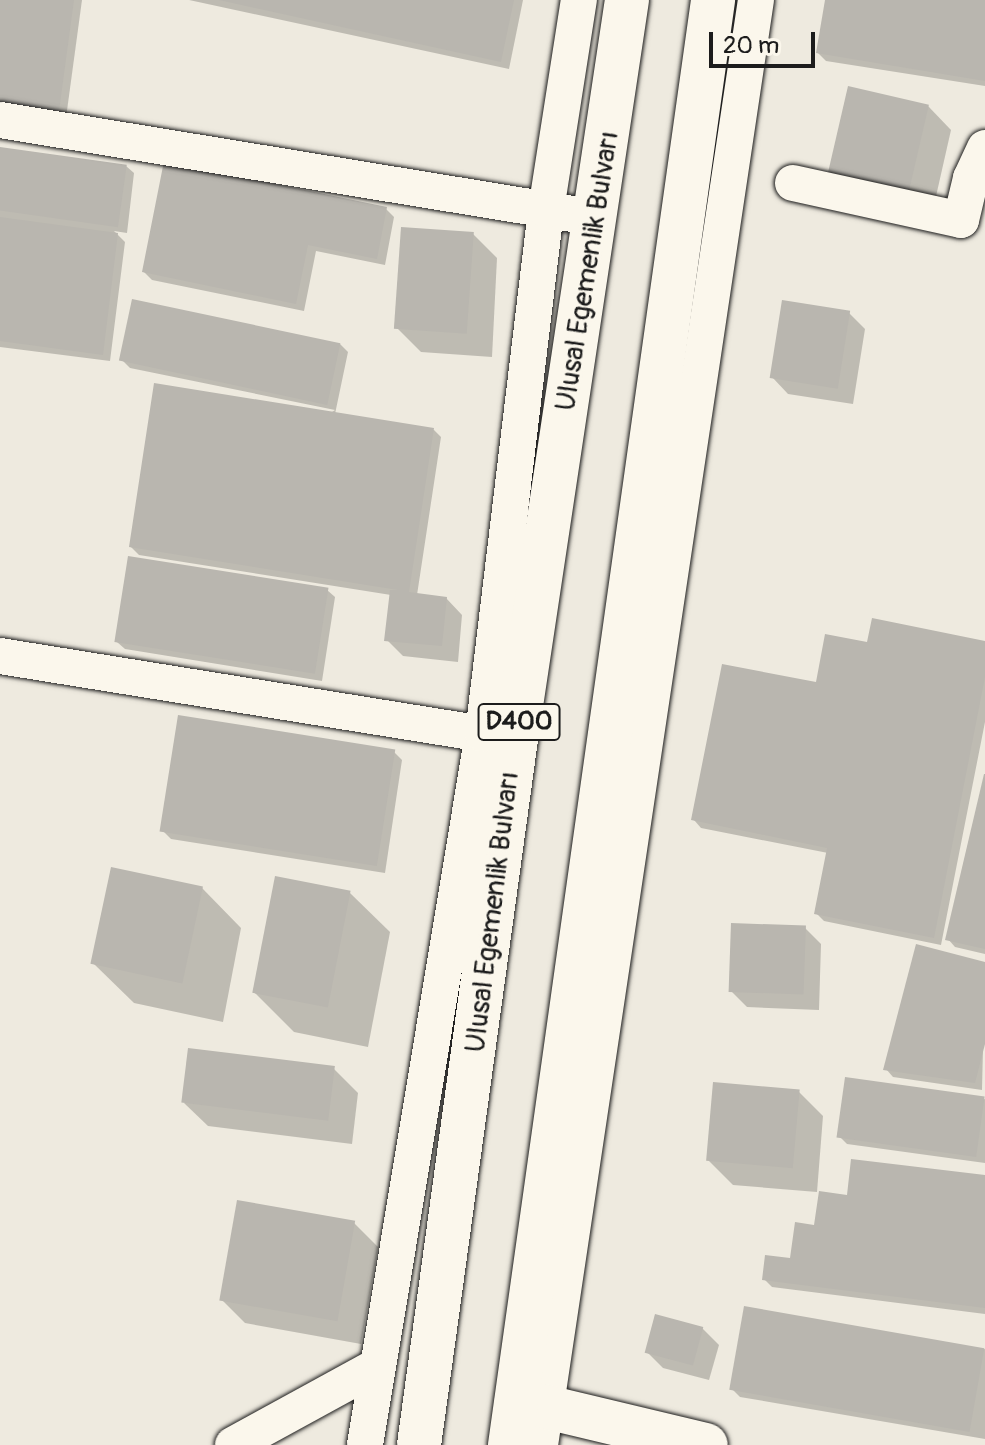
<!DOCTYPE html>
<html>
<head>
<meta charset="utf-8">
<style>
  body { margin:0 }
  #map { position:relative; width:985px; height:1445px; overflow:hidden; background:#eeeadf; font-family:Pangolin,sans-serif }
  div>[style] { position:absolute }
  [style*='--x'] { left:calc(var(--x)*1px); top:calc(var(--y)*1px); width:calc(var(--w)*1px); rotate:calc(var(--a)*1deg) }
  .shadow>* { inset:0; background:#0003 }
  .building>* { inset:0; background:#b9b6af; transform-origin:0 0 }
  .roads { filter:drop-shadow(0 0 2px #1c1c1c) drop-shadow(0 0 2px #1c1c1c) }
  .street>* { height:36px; margin:-18px; padding:0 18px; transform-origin:18px; border-radius:18px; background:#fbf7ec }
  .secondary>* { height:44px; margin:-22px; padding:0 22px; transform-origin:22px; border-radius:22px; background:#fbf7ec }
  .highway>* { height:44px; margin:-22px; padding:0 22px; transform-origin:22px; border-radius:22px; background:#fbf7ec }
  span { translate:-50% -50%; white-space:nowrap; text-align:center; line-height:1.15; -webkit-text-stroke:6px #fbf7ec; paint-order:stroke }
  .shield-label span { padding:2px 6px; background:#fbf7ec; border:2px solid; border-radius:6px; -webkit-text-stroke-width:0 }
  .shield-label { font-size:26px; color:#1c1c1c; font-weight:700 }
  .street-label { font-size:28px; color:#1c1c1c }
  .scale { position:absolute; left:709px; top:32px; width:106px; height:36px; box-sizing:border-box; border:4px solid #1c1c1c; border-top:0; padding-left:10px; font-size:24px; line-height:28px; white-space:nowrap; color:#1c1c1c; -webkit-text-stroke:6px #fbf7ec; paint-order:stroke }
</style>
</head>
<body>
<div id="map">
  <div class="shadow">
    <div style="clip-path:polygon(0 0,82px 0,66px 118px,0 109px)"></div>
    <div style="clip-path:polygon(189px 0,523px 0,509px 69px)"></div>
    <div style="clip-path:polygon(827px 0,985px 0,985px 86px,826px 61px,818px 53px)"></div>
    <div style="clip-path:polygon(928px 106px,951px 130px,932px 214px,855px 196px)"></div>
    <div style="clip-path:polygon(0 149px,126px 166px,134px 173px,127px 233px,114px 231px,125px 242px,110px 361px,0 347px)"></div>
    <div style="clip-path:polygon(386px 209px,394px 217px,385px 265px,316px 251px,304px 311px,152px 280px,144px 272px)"></div>
    <div style="clip-path:polygon(473px 234px,497px 258px,492px 357px,421px 352px,397px 328px)"></div>
    <div style="clip-path:polygon(849px 313px,865px 329px,853px 404px,788px 394px,772px 377px)"></div>
    <div style="clip-path:polygon(340px 344px,348px 352px,335px 414px,434px 430px,441px 437px,417px 595px,446px 598px,462px 615px,458px 662px,403px 656px,387px 640px,391px 595px,139px 555px,131px 547px,335px 410px,130px 368px,122px 360px)"></div>
    <div style="clip-path:polygon(327px 590px,335px 597px,322px 681px,125px 649px,117px 642px)"></div>
    <div style="clip-path:polygon(985px 643px,985px 722px,941px 945px,824px 921px,816px 913px,828px 853px,701px 828px,694px 820px,818px 685px)"></div>
    <div style="clip-path:polygon(394px 752px,402px 760px,385px 873px,171px 839px,163px 831px)"></div>
    <div style="clip-path:polygon(985px 777px,985px 954px,955px 947px,948px 939px)"></div>
    <div style="clip-path:polygon(202px 888px,241px 928px,223px 1022px,134px 1003px,94px 964px)"></div>
    <div style="clip-path:polygon(350px 893px,390px 932px,368px 1047px,294px 1032px,254px 992px)"></div>
    <div style="clip-path:polygon(805px 928px,821px 944px,819px 1010px,747px 1007px,731px 991px)"></div>
    <div style="clip-path:polygon(985px 964px,982px 1090px,893px 1077px,886px 1069px)"></div>
    <div style="clip-path:polygon(334px 1069px,358px 1093px,352px 1144px,208px 1126px,184px 1103px)"></div>
    <div style="clip-path:polygon(799px 1092px,823px 1116px,817px 1192px,733px 1185px,709px 1161px)"></div>
    <div style="clip-path:polygon(985px 1099px,985px 1163px,847px 1144px,839px 1136px)"></div>
    <div style="clip-path:polygon(985px 1177px,985px 1314px,772px 1287px,764px 1279px,792px 1260px,816px 1227px,849px 1197px)"></div>
    <div style="clip-path:polygon(354px 1223px,378px 1247px,361px 1344px,245px 1323px,221px 1299px)"></div>
    <div style="clip-path:polygon(702px 1328px,719px 1345px,709px 1380px,663px 1368px,646px 1351px)"></div>
    <div style="clip-path:polygon(985px 1349px,985px 1439px,740px 1397px,732px 1389px)"></div>
  </div>
  <div class="building">
    <div style="clip-path:polygon(0 0,74px 0,59px 111px,0 103px)"></div>
    <div style="clip-path:polygon(219px 0,514px 0,501px 62px)"></div>
    <div style="clip-path:polygon(825px 0,985px 0,985px 81px,816px 53px)"></div>
    <div style="left:848px;top:86px;width:83px;height:89px;rotate:13deg"></div>
    <div style="left:0;top:147px;width:128px;height:63px;rotate:8deg"></div>
    <div style="clip-path:polygon(164px 161px,387px 207px,377px 259px,308px 245px,296px 304px,142px 272px)"></div>
    <div style="clip-path:polygon(0 217px,118px 233px,103px 355px,0 341px)"></div>
    <div style="left:401px;top:227px;width:73px;height:102px;rotate:4deg"></div>
    <div style="left:132px;top:299px;width:213px;height:63px;rotate:12deg"></div>
    <div style="left:782px;top:300px;width:69px;height:79px;rotate:9deg"></div>
    <div style="clip-path:polygon(154px 383px,434px 428px,409px 592px,447px 597px,442px 646px,384px 641px,390px 590px,398px 590px,129px 547px)"></div>
    <div style="left:128px;top:556px;width:203px;height:87px;rotate:9deg"></div>
    <div style="clip-path:polygon(872px 618px,985px 641px,985px 677px,934px 938px,814px 914px,827px 848px,691px 820px,722px 664px,816px 682px,825px 634px,867px 642px)"></div>
    <div style="left:178px;top:715px;width:220px;height:118px;rotate:9deg"></div>
    <div style="clip-path:polygon(984px 774px,985px 774px,985px 949px,945px 940px)"></div>
    <div style="left:111px;top:867px;width:94px;height:99px;rotate:12deg"></div>
    <div style="left:275px;top:876px;width:77px;height:119px;rotate:11deg"></div>
    <div style="left:731px;top:923px;width:75px;height:69px;rotate:2deg"></div>
    <div style="clip-path:polygon(916px 944px,985px 962px,985px 1044px,975px 1083px,883px 1070px)"></div>
    <div style="left:188px;top:1048px;width:148px;height:55px;rotate:7deg"></div>
    <div style="left:845px;top:1077px;width:141px;height:61px;rotate:8deg"></div>
    <div style="left:713px;top:1082px;width:87px;height:79px;rotate:5deg"></div>
    <div style="clip-path:polygon(851px 1159px,985px 1175px,985px 1308px,762px 1280px,765px 1255px,790px 1258px,795px 1222px,814px 1225px,819px 1191px,847px 1195px)"></div>
    <div style="left:237px;top:1200px;width:120px;height:102px;rotate:10deg"></div>
    <div style="left:744px;top:1306px;width:244px;height:85px;rotate:10deg"></div>
    <div style="left:655px;top:1314px;width:50px;height:40px;rotate:15deg"></div>
  </div>
  <div class="roads">
    <div class="street">
      <div style="--x:0;--y:120;--w:605;--a:9.32"></div>
      <div style="--x:793;--y:183;--w:172;--a:12.4"></div>
      <div style="--x:961;--y:220;--w:43;--a:-76.6"></div>
      <div style="--x:971;--y:178;--w:33;--a:-65"></div>
      <div style="--x:0;--y:656;--w:515;--a:9.17"></div>
      <div style="--x:233;--y:1445;--w:164;--a:-28.7"></div>
      <div style="--x:365;--y:1445;--w:721;--a:-80.58"></div>
      <div style="--x:483;--y:734;--w:528;--a:-83.14"></div>
      <div style="--x:546;--y:210;--w:213;--a:-81.1"></div>
      <div style="--x:540;--y:1445;--w:1461;--a:-81.5"></div>
    </div>
    <div class="secondary">
      <div style="--x:517;--y:1400;--w:194;--a:13.4"></div>
    </div>
    <div class="highway">
      <div style="--x:419;--y:1445;--w:713;--a:-82.18"></div>
      <div style="--x:516;--y:739;--w:747;--a:-81.46"></div>
      <div style="--x:510;--y:1445;--w:1459;--a:-82"></div>
    </div>
  </div>
  <div class="shield-label">
    <span style="left:519px;top:722px">D400</span>
  </div>
  <div class="street-label">
    <span style="left:588px;top:271px;rotate:-81deg">Ulusal Egemenlik Bulvarı</span>
    <span style="left:493px;top:912px;rotate:-83deg">Ulusal Egemenlik Bulvarı</span>
  </div>
  <div class="scale">20 m</div>
</div>
</body>
</html>
